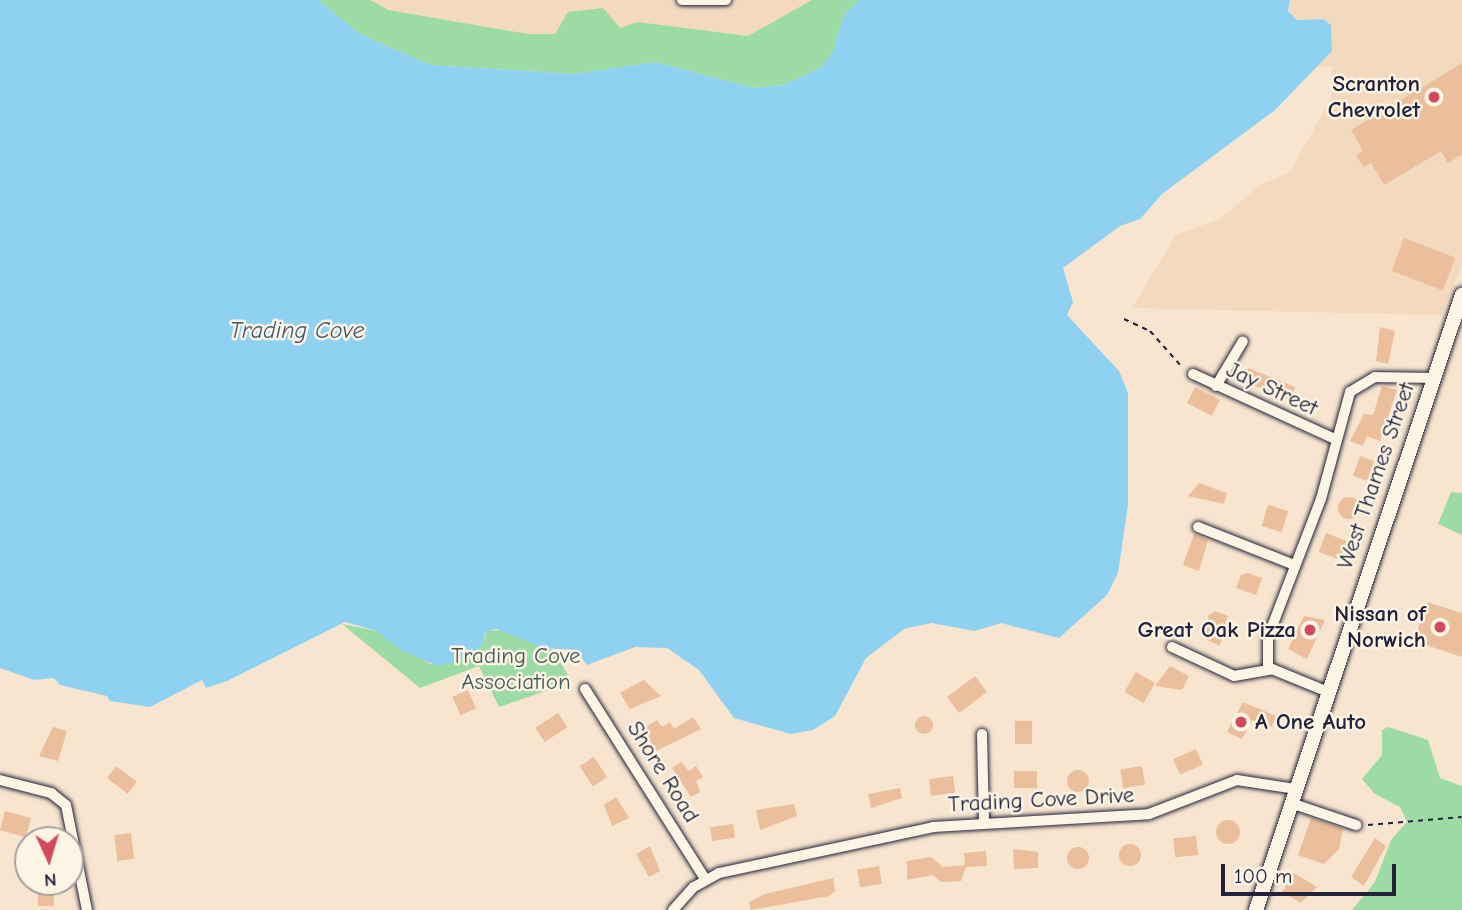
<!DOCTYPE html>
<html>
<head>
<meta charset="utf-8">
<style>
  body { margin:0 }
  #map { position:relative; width:1462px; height:910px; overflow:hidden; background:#f7e5cf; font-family:"Comic Neue",sans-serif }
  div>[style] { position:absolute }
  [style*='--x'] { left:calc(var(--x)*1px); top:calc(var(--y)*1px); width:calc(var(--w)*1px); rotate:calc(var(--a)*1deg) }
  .built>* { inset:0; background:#f3dabf }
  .green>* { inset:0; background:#9cdba3 }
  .water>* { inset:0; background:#8fd1f1 }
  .building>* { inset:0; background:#ebbf9b; transform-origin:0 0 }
  .round { border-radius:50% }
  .path>* { height:2px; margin-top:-1px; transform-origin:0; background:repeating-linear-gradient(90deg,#22223b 0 5px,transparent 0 10px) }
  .roads { filter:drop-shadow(0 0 2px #22223b) drop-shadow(0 0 2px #22223b) }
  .minor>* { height:10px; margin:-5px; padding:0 5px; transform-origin:5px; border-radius:5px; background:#fcf5e5 }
  .secondary>* { height:14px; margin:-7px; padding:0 7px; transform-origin:7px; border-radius:7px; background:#fcf5e5 }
  .dots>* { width:19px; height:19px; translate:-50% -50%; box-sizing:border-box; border:4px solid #fcf5e5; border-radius:50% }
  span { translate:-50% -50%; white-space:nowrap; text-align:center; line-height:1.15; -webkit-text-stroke:5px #fcf5e5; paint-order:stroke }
  .poi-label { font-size:23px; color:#22223b; font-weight:700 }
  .right { translate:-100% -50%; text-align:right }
  .left { translate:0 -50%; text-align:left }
  .street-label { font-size:23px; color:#22223b }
  .park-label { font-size:23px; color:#475a5a }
  .water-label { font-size:24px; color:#435772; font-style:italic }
  .north { position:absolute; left:14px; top:826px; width:70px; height:70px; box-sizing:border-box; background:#fcf5e5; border:2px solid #a5a1a1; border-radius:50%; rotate:176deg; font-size:19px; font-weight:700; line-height:28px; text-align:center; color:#22223b }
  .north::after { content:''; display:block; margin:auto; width:24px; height:32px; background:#d1495b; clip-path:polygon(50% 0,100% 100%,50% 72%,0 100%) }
  .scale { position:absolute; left:1221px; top:864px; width:175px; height:32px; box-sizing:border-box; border:4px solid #22223b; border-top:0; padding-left:9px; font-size:21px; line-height:24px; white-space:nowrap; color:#22223b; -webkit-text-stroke:5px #fcf5e5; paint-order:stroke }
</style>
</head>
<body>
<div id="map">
  <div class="built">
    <div style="clip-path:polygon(370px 0,812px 0,749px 36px,638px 22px,611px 33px,528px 34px,388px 10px)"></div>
    <div style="clip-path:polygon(1290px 0,1462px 0,1462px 266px,1441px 315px,1132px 308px,1177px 234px,1220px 219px,1260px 185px,1290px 172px,1331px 98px,1332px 66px,1313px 67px,1331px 51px,1332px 35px,1323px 19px,1297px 20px,1288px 11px)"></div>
  </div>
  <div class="green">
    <div style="clip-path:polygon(318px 0,370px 0,388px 10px,528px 34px,555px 34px,568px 12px,603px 8px,620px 28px,638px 22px,748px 36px,812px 0,860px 0,844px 15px,833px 52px,820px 68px,784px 85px,754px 88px,655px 62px,575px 74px,430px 65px,360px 34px)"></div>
    <div style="clip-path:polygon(1451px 492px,1462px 493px,1462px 535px,1438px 524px)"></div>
    <div style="clip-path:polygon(342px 624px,377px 631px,430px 664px,469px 659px,483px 644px,486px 631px,503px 630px,553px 650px,572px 682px,499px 707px,479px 666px,420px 688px)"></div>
    <div style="clip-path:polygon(1388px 727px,1428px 740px,1440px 778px,1462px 786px,1462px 910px,1352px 910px,1375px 882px,1391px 840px,1407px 822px,1400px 807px,1375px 794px,1362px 779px,1382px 755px,1382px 730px)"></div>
  </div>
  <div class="water">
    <div style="clip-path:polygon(0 0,318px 0,360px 34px,430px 65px,575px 74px,655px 62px,754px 88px,784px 85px,820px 68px,833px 52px,844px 15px,860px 0,1290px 0,1288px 11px,1297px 20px,1323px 19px,1331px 25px,1332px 51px,1275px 110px,1162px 194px,1140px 219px,1120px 226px,1063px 268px,1073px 302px,1067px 315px,1119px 371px,1128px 393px,1128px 505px,1118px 573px,1107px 595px,1059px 638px,1001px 623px,975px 631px,931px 623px,904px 629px,866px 658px,835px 716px,813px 730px,791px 734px,734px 718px,699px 670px,667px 648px,635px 647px,587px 665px,576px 650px,543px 648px,497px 629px,485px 632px,483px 644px,470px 658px,437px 666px,401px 650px,377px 631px,345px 622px,227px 681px,206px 688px,202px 680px,150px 707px,110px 701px,107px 696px,60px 685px,54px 678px,34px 680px,0 668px)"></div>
  </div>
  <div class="building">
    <div style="clip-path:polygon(1462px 63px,1462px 155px,1448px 163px,1441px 151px,1384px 185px,1371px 163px,1363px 167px,1356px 155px,1363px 151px,1351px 130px)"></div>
    <div style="left:1404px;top:238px;width:55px;height:35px;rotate:21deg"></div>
    <div style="clip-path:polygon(1380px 327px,1395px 331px,1388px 364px,1376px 361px)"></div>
    <div style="left:1248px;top:368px;width:51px;height:14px;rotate:22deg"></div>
    <div style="clip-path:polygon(1382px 386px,1397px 390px,1380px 441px,1367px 436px,1363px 446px,1350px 441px,1364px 414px,1373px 415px)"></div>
    <div style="left:1195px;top:387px;width:28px;height:18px;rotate:27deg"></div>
    <div style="left:1360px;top:456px;width:15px;height:21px;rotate:20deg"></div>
    <div style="clip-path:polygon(1199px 483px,1227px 493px,1224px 504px,1188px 496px)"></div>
    <div class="round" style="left:1338px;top:497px;width:22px;height:22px"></div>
    <div style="left:1268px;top:505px;width:21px;height:22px;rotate:17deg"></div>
    <div style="left:1326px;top:533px;width:22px;height:20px;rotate:21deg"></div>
    <div style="clip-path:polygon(1194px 534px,1208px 540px,1199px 571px,1183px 565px)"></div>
    <div style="clip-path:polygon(1248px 573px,1262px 578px,1256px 595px,1236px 588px,1241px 575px)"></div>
    <div style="clip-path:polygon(1427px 602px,1462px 613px,1462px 657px,1414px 641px)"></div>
    <div style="clip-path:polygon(1215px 611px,1228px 616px,1220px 646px,1203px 638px,1209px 615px)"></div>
    <div style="clip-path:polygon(1304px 616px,1325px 620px,1307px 659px,1288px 649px)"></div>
    <div style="clip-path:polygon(1170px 666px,1189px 676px,1182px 690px,1155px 686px)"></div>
    <div style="left:1136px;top:672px;width:22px;height:23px;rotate:30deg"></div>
    <div style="left:975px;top:676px;width:20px;height:35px;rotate:53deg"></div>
    <div style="clip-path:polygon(644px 680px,661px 696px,630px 709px,620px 693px)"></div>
    <div style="left:468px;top:690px;width:20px;height:17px;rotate:66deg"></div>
    <div style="clip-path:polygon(1243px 702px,1276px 716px,1272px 727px,1252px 720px,1242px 739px,1227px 732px)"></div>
    <div style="left:558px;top:713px;width:17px;height:27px;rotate:57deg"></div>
    <div class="round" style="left:915px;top:716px;width:18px;height:18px"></div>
    <div style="clip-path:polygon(693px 717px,701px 729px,656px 751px,643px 729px,657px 720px,662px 727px,670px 722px,674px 729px)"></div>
    <div style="left:1015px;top:721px;width:17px;height:23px"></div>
    <div style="clip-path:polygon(53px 727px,67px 731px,58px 761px,39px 756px)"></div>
    <div style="left:1196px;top:749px;width:17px;height:25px;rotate:66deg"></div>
    <div style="left:594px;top:757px;width:24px;height:17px;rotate:57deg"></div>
    <div style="clip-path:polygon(681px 762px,689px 771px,696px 766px,703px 777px,696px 781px,700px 792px,691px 797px,672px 768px)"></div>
    <div style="left:116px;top:766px;width:26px;height:15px;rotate:37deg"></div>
    <div style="left:1142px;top:766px;width:19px;height:22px;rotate:81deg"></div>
    <div class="round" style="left:1067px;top:770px;width:22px;height:22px"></div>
    <div style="left:1014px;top:771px;width:23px;height:17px"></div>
    <div style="left:953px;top:776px;width:17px;height:24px;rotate:83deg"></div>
    <div style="clip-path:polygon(900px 788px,902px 798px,871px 808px,868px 794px)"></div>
    <div style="clip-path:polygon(616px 797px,629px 818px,612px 826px,604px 805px)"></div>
    <div style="clip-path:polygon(794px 804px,797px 816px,760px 830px,756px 810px)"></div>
    <div style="left:5px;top:811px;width:27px;height:20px;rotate:15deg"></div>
    <div style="clip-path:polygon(1311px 818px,1343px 829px,1339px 849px,1324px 864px,1298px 855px)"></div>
    <div class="round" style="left:1216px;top:820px;width:24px;height:24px"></div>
    <div style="left:733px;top:824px;width:14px;height:23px;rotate:82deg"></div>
    <div style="left:131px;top:833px;width:26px;height:17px;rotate:83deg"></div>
    <div style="left:1196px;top:836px;width:19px;height:23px;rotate:84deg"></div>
    <div style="clip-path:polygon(1375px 838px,1386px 846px,1364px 886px,1351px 877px)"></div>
    <div class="round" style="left:1119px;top:844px;width:22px;height:22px"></div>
    <div style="clip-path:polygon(650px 846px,660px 871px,649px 877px,636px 854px)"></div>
    <div class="round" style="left:1067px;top:847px;width:22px;height:22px"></div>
    <div style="clip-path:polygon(1013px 849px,1038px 852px,1038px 868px,1014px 869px)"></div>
    <div style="clip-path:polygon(986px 851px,987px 866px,966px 867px,961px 881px,941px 882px,933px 875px,907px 880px,907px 861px,931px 857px,943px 867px,965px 865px,964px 853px)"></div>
    <div style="left:879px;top:866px;width:18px;height:22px;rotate:81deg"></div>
    <div style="clip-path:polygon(1294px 873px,1317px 887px,1301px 903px,1282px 892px)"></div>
    <div style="clip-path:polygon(833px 878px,835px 891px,829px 896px,751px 910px,749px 902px,765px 894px)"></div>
    <div style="left:38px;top:882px;width:16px;height:24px"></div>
  </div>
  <div class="path">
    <div style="--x:1124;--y:319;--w:29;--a:25"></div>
    <div style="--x:1150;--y:331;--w:50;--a:48.3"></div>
    <div style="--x:1368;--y:825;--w:94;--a:-4.9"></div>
  </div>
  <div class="roads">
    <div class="minor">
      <div style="--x:682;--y:0;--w:44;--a:0"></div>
      <div style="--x:1193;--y:374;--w:156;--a:24.6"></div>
      <div style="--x:1216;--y:386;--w:52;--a:-59"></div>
      <div style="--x:1198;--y:527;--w:101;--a:21.5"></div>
      <div style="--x:1172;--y:647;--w:68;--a:25.1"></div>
      <div style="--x:1234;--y:676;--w:39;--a:-10"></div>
      <div style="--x:1272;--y:669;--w:61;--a:22.3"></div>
      <div style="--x:1268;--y:669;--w:32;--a:-90"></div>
      <div style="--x:1268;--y:637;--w:148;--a:-69"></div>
      <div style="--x:1321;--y:499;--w:111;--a:-74.8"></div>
      <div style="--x:1350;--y:392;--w:29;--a:-31"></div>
      <div style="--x:1375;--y:377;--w:58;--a:1"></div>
      <div style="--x:585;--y:689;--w:225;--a:57.7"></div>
      <div style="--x:982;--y:734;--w:86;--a:88.7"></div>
      <div style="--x:0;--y:780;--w:53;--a:14.3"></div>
      <div style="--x:51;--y:793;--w:19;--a:39"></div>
      <div style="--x:66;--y:805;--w:107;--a:78.7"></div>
      <div style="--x:1291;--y:803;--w:69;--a:18.7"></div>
      <div style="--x:673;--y:910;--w:31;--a:-48"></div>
      <div style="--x:694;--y:887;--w:29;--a:-29"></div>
      <div style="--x:719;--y:873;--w:219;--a:-12.1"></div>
      <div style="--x:933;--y:827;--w:216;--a:-3.4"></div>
      <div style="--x:1149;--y:814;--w:94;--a:-21.1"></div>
      <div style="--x:1237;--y:780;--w:60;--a:8.7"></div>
    </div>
    <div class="secondary">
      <div style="--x:1256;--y:910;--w:649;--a:-71.48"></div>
    </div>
  </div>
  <div class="dots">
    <div style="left:1434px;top:97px;background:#d1495b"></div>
    <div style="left:1440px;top:627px;background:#d1495b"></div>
    <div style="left:1310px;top:630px;background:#d1495b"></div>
    <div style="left:1241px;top:722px;background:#d1495b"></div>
  </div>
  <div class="poi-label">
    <span class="right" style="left:1420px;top:97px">Scranton<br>Chevrolet</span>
    <span class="right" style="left:1426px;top:627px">Nissan of<br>Norwich</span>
    <span class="right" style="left:1296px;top:630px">Great Oak Pizza</span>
    <span class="left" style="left:1255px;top:722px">A One Auto</span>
  </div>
  <div class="street-label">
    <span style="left:1272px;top:389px;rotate:25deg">Jay Street</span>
    <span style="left:1376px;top:476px;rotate:-71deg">West Thames Street</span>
    <span style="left:663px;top:772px;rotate:58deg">Shore Road</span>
    <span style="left:1041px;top:800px;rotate:-3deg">Trading Cove Drive</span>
  </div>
  <div class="park-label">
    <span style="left:516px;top:669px">Trading Cove<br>Association</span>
  </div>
  <div class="water-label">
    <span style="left:297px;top:331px">Trading Cove</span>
  </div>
  <div class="north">N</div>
  <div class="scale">100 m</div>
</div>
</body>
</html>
